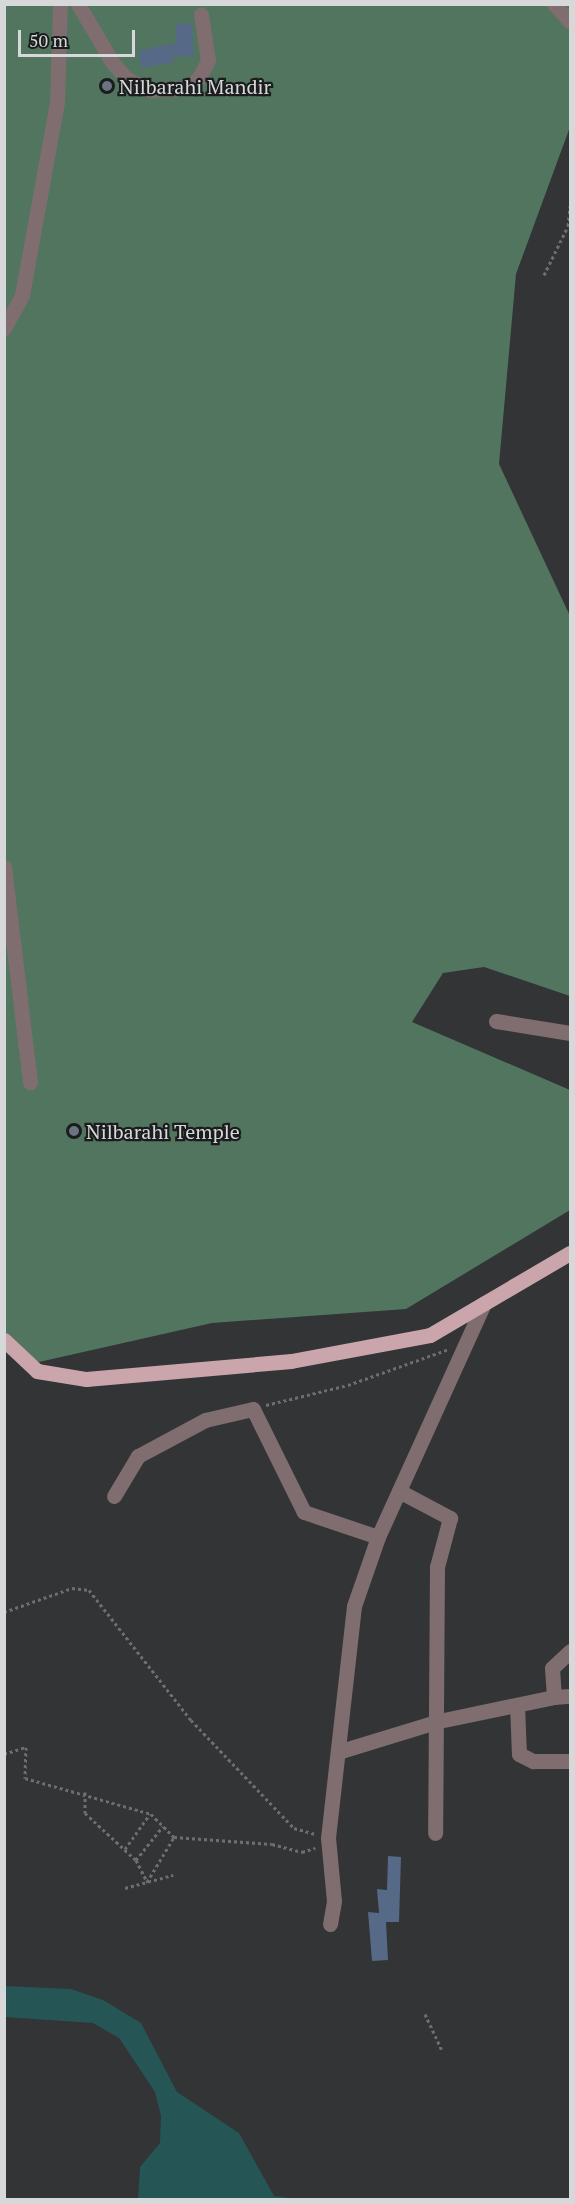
<!DOCTYPE html>
<html>
<head>
<meta charset="utf-8">
<style>
  body { margin:0 }
  #map { position:relative; width:575px; height:2204px; overflow:hidden; background:#323436; font-family:"PT Serif",serif }
  div>[style] { position:absolute }
  [style*='--x'] { left:calc(var(--x)*1px); top:calc(var(--y)*1px); width:calc(var(--w)*1px); rotate:calc(var(--a)*1deg) }
  .forest>* { inset:0; background:#527560 }
  .water>* { inset:0; background:#265555 }
  .building>* { inset:0; background:#566986 }
  .path>* { height:3px; margin-top:-1.5px; transform-origin:0; background:repeating-linear-gradient(90deg,#6c6e70 0 3px,transparent 0 6px) }
  .minor>* { height:15px; margin:-7.5px; padding:0 7.5px; transform-origin:7.5px; border-radius:7.5px; background:#7f6d70 }
  .major>* { height:15px; margin:-7.5px; padding:0 7.5px; transform-origin:7.5px; border-radius:7.5px; background:#caa5ab }
  .dots>* { width:16px; height:16px; translate:-50% -50%; box-sizing:border-box; border:3px solid #1b1c1d; border-radius:50% }
  span { translate:-50% -50%; white-space:nowrap; text-align:center; line-height:1.15; -webkit-text-stroke:4.5px #1b1c1d; paint-order:stroke }
  .poi-label { font-size:20px; color:#d7d8da }
  .left { translate:0 -50%; text-align:left }
  .frame { position:absolute; inset:0; border:6px solid #d7d8da; pointer-events:none }
  .scale { position:absolute; left:18px; top:30px; width:117px; height:27px; box-sizing:border-box; border:3px solid #d7d8da; border-top:0; padding-left:8px; font-size:18px; line-height:21px; white-space:nowrap; color:#d7d8da; -webkit-text-stroke:4px #1b1c1d; paint-order:stroke }
</style>
</head>
<body>
<div id="map">
  <div class="forest">
    <div style="clip-path:polygon(5px 5px,570px 5px,570px 127px,516px 274px,499px 464px,570px 616px,570px 996px,484px 967px,443px 973px,412px 1022px,570px 1090px,570px 1210px,406px 1309px,212px 1323px,39px 1362px,5px 1342px)"></div>
  </div>
  <div class="water">
    <div style="clip-path:polygon(5px 1986px,71px 1989px,103px 2000px,141px 2023px,177px 2092px,239px 2133px,274px 2196px,297px 2199px,138px 2199px,140px 2167px,160px 2143px,161px 2116px,155px 2092px,119px 2038px,93px 2023px,5px 2017px)"></div>
  </div>
  <div class="building">
    <div style="clip-path:polygon(176px 24px,192px 24px,194px 56px,173px 56px,174px 62px,142px 68px,138px 51px,176px 43px)"></div>
    <div style="clip-path:polygon(388px 1856px,401px 1857px,399px 1922px,386px 1922px,388px 1960px,372px 1961px,368px 1912px,379px 1913px,377px 1889px,387px 1890px)"></div>
  </div>
  <div class="path">
    <div style="--x:544;--y:275;--w:55;--a:-63.9"></div>
    <div style="--x:568;--y:226;--w:20;--a:-84"></div>
    <div style="--x:266;--y:1405;--w:84;--a:-13.7"></div>
    <div style="--x:348;--y:1385;--w:107;--a:-19.6"></div>
    <div style="--x:4;--y:1612;--w:72;--a:-19.4"></div>
    <div style="--x:72;--y:1588;--w:17;--a:7"></div>
    <div style="--x:89;--y:1590;--w:165;--a:51.9"></div>
    <div style="--x:191;--y:1720;--w:149;--a:46.4"></div>
    <div style="--x:294;--y:1828;--w:22;--a:16"></div>
    <div style="--x:4;--y:1754;--w:23;--a:-18"></div>
    <div style="--x:26;--y:1747;--w:31;--a:92"></div>
    <div style="--x:25;--y:1778;--w:131;--a:15.9"></div>
    <div style="--x:151;--y:1814;--w:33;--a:45"></div>
    <div style="--x:174;--y:1837;--w:98;--a:4.1"></div>
    <div style="--x:272;--y:1844;--w:31;--a:15"></div>
    <div style="--x:302;--y:1852;--w:14;--a:-17"></div>
    <div style="--x:85;--y:1792;--w:21;--a:90"></div>
    <div style="--x:85;--y:1813;--w:69;--a:42.7"></div>
    <div style="--x:136;--y:1860;--w:25;--a:63"></div>
    <div style="--x:125;--y:1849;--w:43;--a:-54.5"></div>
    <div style="--x:136;--y:1860;--w:43;--a:-51.5"></div>
    <div style="--x:147;--y:1882;--w:52;--a:-59"></div>
    <div style="--x:125;--y:1888;--w:50;--a:-15.2"></div>
    <div style="--x:425;--y:2014;--w:40;--a:65"></div>
  </div>
  <div class="minor">
    <div style="--x:78;--y:4;--w:67;--a:59.6"></div>
    <div style="--x:112;--y:62;--w:23;--a:49"></div>
    <div style="--x:127;--y:79;--w:25;--a:26"></div>
    <div style="--x:150;--y:90;--w:37;--a:-3"></div>
    <div style="--x:187;--y:88;--w:16;--a:-40"></div>
    <div style="--x:199;--y:78;--w:20;--a:-63"></div>
    <div style="--x:208;--y:60;--w:46;--a:-98.8"></div>
    <div style="--x:554;--y:4;--w:24;--a:48"></div>
    <div style="--x:4;--y:328;--w:38;--a:-61"></div>
    <div style="--x:22;--y:295;--w:195;--a:-79.7"></div>
    <div style="--x:57;--y:103;--w:99;--a:-88.3"></div>
    <div style="--x:4;--y:867;--w:217;--a:83.1"></div>
    <div style="--x:496;--y:1021;--w:75;--a:9.2"></div>
    <div style="--x:399;--y:1491;--w:58;--a:27.9"></div>
    <div style="--x:450;--y:1518;--w:51;--a:104.9"></div>
    <div style="--x:437;--y:1567;--w:266;--a:90.4"></div>
    <div style="--x:114;--y:1496;--w:47;--a:-59"></div>
    <div style="--x:138;--y:1456;--w:76;--a:-28.2"></div>
    <div style="--x:205;--y:1420;--w:49;--a:-12.9"></div>
    <div style="--x:253;--y:1409;--w:115;--a:63.7"></div>
    <div style="--x:304;--y:1512;--w:78;--a:18.7"></div>
    <div style="--x:554;--y:1697;--w:16;--a:-4"></div>
    <div style="--x:517;--y:1705;--w:49;--a:87.7"></div>
    <div style="--x:519;--y:1754;--w:16;--a:27"></div>
    <div style="--x:533;--y:1761;--w:37;--a:0"></div>
    <div style="--x:341;--y:1751;--w:102;--a:-17"></div>
    <div style="--x:439;--y:1721;--w:117;--a:-11.8"></div>
    <div style="--x:554;--y:1697;--w:29;--a:-94"></div>
    <div style="--x:552;--y:1668;--w:25;--a:-43"></div>
    <div style="--x:330;--y:1924;--w:23;--a:-80"></div>
    <div style="--x:334;--y:1901;--w:63;--a:-95.4"></div>
    <div style="--x:328;--y:1838;--w:233;--a:-83.6"></div>
    <div style="--x:354;--y:1606;--w:73;--a:-70.8"></div>
    <div style="--x:378;--y:1537;--w:257;--a:-65.6"></div>
  </div>
  <div class="major">
    <div style="--x:4;--y:1340;--w:45;--a:43.2"></div>
    <div style="--x:37;--y:1371;--w:50;--a:9.3"></div>
    <div style="--x:86;--y:1379;--w:206;--a:-5"></div>
    <div style="--x:291;--y:1361;--w:141;--a:-10.6"></div>
    <div style="--x:430;--y:1335;--w:162;--a:-30.4"></div>
  </div>
  <div class="dots">
    <div style="left:107px;top:86px;background:#6b7280"></div>
    <div style="left:74px;top:1131px;background:#6b7280"></div>
  </div>
  <div class="poi-label">
    <span class="left" style="left:119px;top:86px">Nilbarahi Mandir</span>
    <span class="left" style="left:86px;top:1131px">Nilbarahi Temple</span>
  </div>
  <div class="frame"></div>
  <div class="scale">50 m</div>
</div>
</body>
</html>
